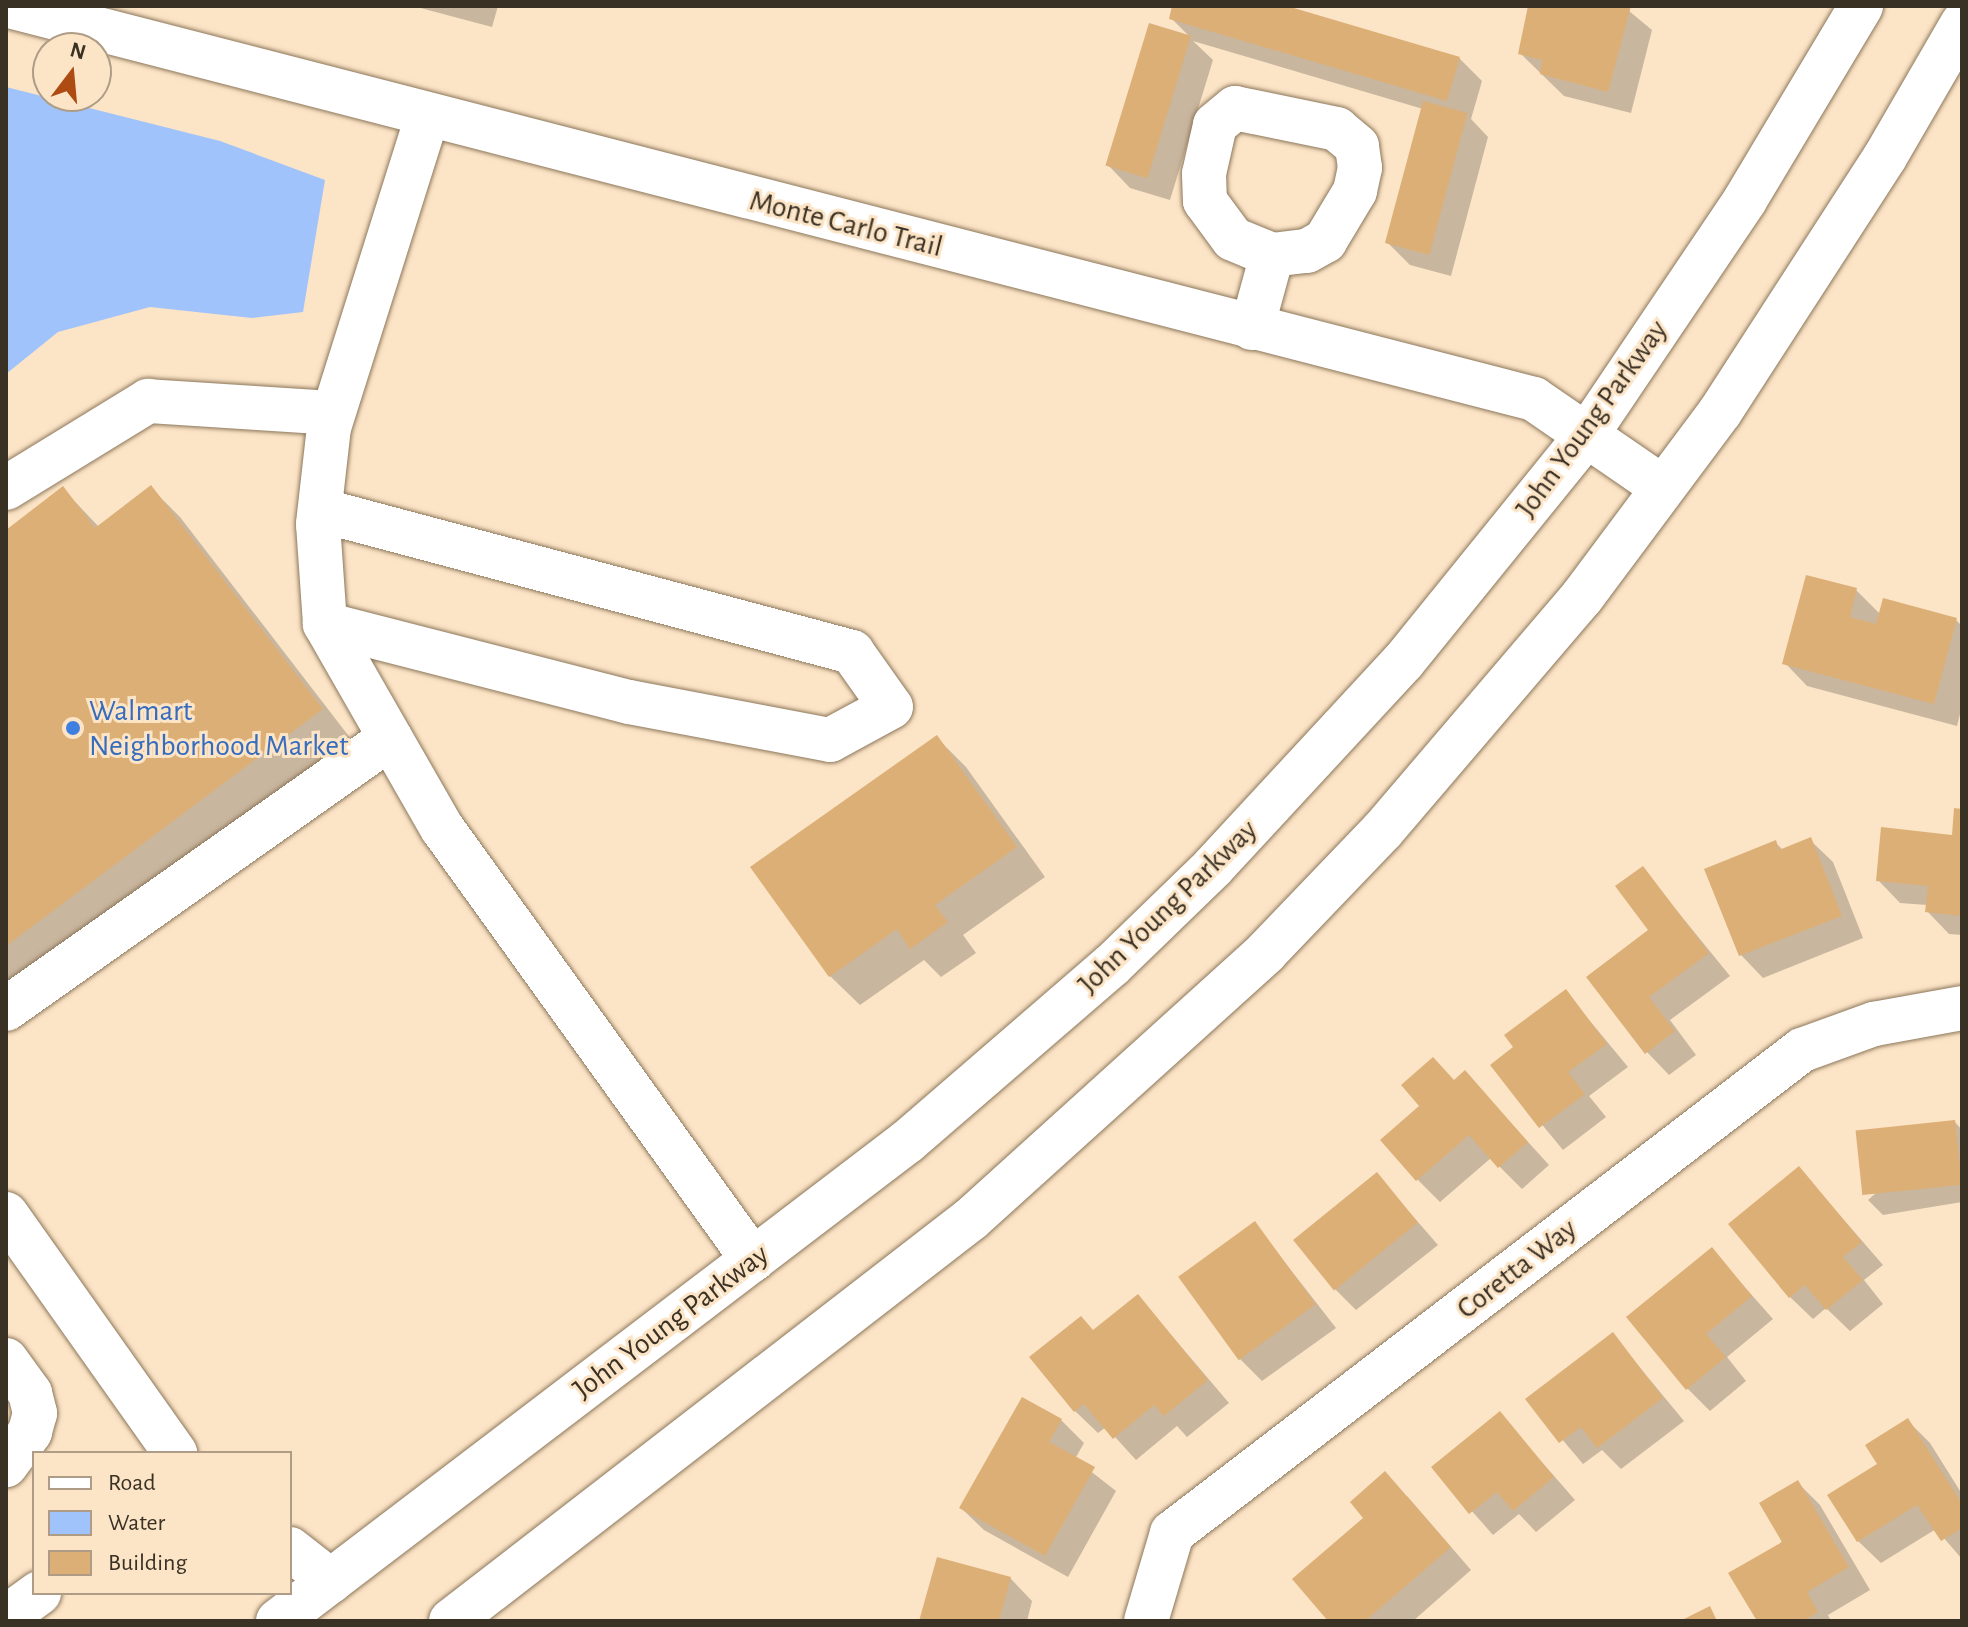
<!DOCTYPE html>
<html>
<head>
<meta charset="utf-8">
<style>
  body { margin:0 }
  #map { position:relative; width:1968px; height:1627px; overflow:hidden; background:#fce4c6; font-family:"Alegreya Sans",sans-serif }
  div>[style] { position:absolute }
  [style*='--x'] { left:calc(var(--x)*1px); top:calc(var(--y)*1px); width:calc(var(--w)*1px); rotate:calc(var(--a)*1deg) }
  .water>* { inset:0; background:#a0c3fc }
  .shadow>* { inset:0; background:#0003 }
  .building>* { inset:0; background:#dcaf77; transform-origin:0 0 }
  .roads { filter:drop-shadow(0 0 2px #8c775b) drop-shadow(0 0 2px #8c775b) }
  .minor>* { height:44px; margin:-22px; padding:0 22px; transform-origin:22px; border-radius:22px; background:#fff }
  .major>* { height:44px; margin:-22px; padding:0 22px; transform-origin:22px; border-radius:22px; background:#fff }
  .dots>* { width:22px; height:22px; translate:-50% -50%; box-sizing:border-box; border:4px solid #fce4c6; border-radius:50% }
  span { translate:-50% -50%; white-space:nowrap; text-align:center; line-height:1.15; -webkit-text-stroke:6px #fce4c6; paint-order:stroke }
  .street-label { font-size:30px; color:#3a3125 }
  .shop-label { font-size:30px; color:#366cbe }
  .left { translate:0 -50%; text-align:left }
  .frame { position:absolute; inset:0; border:8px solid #3a3125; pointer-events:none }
  .legend { position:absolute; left:32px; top:1451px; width:260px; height:144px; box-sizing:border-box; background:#fce4c6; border:2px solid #ae9c86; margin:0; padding:10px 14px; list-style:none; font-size:24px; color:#3a3125 }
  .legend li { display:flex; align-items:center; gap:16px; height:40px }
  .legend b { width:40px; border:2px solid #ae9c86 }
  .north { position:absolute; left:32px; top:32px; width:80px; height:80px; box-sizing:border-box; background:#fce4c6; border:2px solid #ae9c86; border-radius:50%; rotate:16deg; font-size:22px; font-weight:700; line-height:32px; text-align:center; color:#3a3125 }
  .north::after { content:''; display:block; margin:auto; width:28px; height:36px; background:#ae4b13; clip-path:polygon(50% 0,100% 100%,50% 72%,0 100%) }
</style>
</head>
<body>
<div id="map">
  <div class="water">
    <div style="clip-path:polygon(6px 87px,220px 141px,325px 180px,303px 312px,252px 318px,150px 307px,58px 332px,6px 374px)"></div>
  </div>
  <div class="shadow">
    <div style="clip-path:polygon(413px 6px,498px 6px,492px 27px)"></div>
    <div style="clip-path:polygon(1175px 6px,1280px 6px,1459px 58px,1482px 81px,1471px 119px,1488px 137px,1451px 276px,1410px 265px,1387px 242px,1423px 109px,1193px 41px,1213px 60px,1170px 200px,1130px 188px,1108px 165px,1150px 26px,1191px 38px,1171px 18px)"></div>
    <div style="clip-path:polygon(1530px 6px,1623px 6px,1652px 30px,1631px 113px,1564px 96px,1520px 53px)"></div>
    <div style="clip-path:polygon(151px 488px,180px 517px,351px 739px,6px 987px,6px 532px,63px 489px,99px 527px)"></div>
    <div style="clip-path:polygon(1856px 590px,1880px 614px,1956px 620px,1962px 626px,1962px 706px,1957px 726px,1807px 686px,1785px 663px)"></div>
    <div style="clip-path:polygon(937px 738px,966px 767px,1045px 877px,963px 935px,976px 953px,941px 977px,924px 960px,860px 1005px,830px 976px)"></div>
    <div style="clip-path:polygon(1962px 811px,1962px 935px,1949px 934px,1927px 911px,1927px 905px,1900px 903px,1878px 880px,1953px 837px)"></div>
    <div style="clip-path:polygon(1810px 840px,1833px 862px,1863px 938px,1763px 978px,1741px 955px,1775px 842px,1783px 850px)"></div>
    <div style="clip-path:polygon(1643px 869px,1730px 976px,1670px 1020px,1696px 1055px,1669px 1075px,1647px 1052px,1651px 930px)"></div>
    <div style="clip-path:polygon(1566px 992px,1628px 1067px,1589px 1096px,1606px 1117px,1563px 1150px,1493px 1065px,1516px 1048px)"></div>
    <div style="clip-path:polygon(1465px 1073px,1549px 1165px,1522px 1189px,1491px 1158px,1440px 1202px,1417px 1179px,1455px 1081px)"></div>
    <div style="clip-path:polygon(1955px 1122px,1962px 1130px,1962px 1202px,1883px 1215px,1868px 1200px)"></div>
    <div style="clip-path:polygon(1799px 1168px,1883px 1265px,1864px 1280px,1883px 1304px,1850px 1331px,1826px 1308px,1813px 1319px,1790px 1297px)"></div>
    <div style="clip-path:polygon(1377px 1175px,1438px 1245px,1356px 1310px,1334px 1288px)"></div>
    <div style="clip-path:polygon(1255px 1224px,1336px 1328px,1262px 1381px,1239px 1358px)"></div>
    <div style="clip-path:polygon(1712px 1250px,1773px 1319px,1727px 1357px,1746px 1381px,1710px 1411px,1687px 1388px)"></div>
    <div style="clip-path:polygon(1138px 1296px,1229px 1403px,1187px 1437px,1177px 1426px,1136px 1460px,1106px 1427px,1098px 1433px,1075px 1411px,1094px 1332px)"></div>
    <div style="clip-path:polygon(1613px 1335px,1684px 1421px,1621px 1469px,1602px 1450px,1583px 1464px,1528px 1399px)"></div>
    <div style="clip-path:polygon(1023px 1399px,1061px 1420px,1084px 1443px,1075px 1459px,1116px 1491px,1068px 1577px,984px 1530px,961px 1508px)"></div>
    <div style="clip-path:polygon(1500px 1414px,1575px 1500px,1536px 1532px,1519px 1514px,1493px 1535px,1434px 1468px)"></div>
    <div style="clip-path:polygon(1908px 1421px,1930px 1443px,1962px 1494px,1962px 1559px,1936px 1529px,1881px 1563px,1858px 1541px,1880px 1465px)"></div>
    <div style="clip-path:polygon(1798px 1483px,1820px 1505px,1870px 1590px,1828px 1615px,1831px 1621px,1759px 1621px)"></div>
    <div style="clip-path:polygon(1407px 1496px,1471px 1570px,1413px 1621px,1331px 1621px)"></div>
    <div style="clip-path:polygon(1010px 1578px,1032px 1601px,1027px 1621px,921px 1621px)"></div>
  </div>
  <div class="building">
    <div style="clip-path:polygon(1172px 6px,1287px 6px,1460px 57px,1447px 101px,1169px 19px)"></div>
    <div style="clip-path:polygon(1528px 6px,1631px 6px,1608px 92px,1540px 74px,1542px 60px,1518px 54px)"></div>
    <div style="left:1149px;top:23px;width:44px;height:149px;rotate:17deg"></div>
    <div style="left:1423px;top:101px;width:46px;height:147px;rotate:15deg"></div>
    <div style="clip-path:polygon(151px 485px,323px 709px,6px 946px,6px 530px,63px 486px,95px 528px)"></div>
    <div style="clip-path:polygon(1806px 575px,1857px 588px,1850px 617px,1876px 624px,1883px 598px,1957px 618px,1934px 704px,1782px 664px)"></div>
    <div style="clip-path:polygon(937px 735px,1017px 847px,935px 905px,948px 922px,910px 949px,897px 929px,829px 977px,750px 867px)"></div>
    <div style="clip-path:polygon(1954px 808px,1962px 809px,1962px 916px,1925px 912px,1928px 886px,1876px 881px,1881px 827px,1952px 835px)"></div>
    <div style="clip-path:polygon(1811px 837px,1842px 916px,1739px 956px,1704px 869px,1776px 840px,1779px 850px)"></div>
    <div style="clip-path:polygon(1643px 866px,1709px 953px,1649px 997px,1675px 1031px,1645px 1054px,1586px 977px,1648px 930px,1615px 886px)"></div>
    <div style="clip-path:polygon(1566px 989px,1607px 1044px,1568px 1072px,1585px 1094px,1539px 1128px,1490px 1065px,1513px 1047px,1504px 1035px)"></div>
    <div style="clip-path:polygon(1433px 1057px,1454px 1080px,1465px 1070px,1528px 1142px,1498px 1168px,1469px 1135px,1416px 1181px,1380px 1140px,1419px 1106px,1401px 1085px)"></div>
    <div style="left:1955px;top:1120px;width:65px;height:100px;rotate:84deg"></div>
    <div style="clip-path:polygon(1799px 1166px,1862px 1242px,1843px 1257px,1863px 1280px,1826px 1310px,1805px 1285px,1789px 1298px,1728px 1224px)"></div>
    <div style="left:1377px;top:1172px;width:65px;height:108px;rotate:51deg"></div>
    <div style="left:1255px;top:1221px;width:103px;height:95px;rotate:54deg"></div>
    <div style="clip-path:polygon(1712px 1247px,1752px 1296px,1706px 1334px,1726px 1357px,1686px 1390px,1626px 1317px)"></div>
    <div style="clip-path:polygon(1138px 1294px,1208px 1380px,1164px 1416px,1154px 1405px,1113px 1439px,1084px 1404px,1074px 1412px,1029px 1357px,1081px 1316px,1093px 1330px)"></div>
    <div style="clip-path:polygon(1613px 1332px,1663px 1398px,1597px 1448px,1581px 1427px,1559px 1443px,1525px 1399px)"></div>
    <div style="clip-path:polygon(1022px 1397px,1062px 1419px,1049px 1442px,1095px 1467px,1045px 1556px,959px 1508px)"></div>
    <div style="clip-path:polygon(1500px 1411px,1554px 1477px,1513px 1511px,1497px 1492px,1469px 1514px,1431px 1467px)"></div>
    <div style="clip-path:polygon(1908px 1418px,1962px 1504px,1962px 1528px,1941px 1541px,1917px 1505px,1857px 1542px,1827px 1495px,1877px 1464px,1865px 1445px)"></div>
    <div style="clip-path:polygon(1385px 1471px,1451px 1547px,1365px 1621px,1328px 1621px,1292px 1579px,1363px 1518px,1350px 1502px)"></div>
    <div style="clip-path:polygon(1798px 1480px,1849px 1567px,1807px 1592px,1818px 1612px,1803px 1621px,1757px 1621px,1728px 1573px,1782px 1542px,1759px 1503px)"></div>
    <div style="clip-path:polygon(937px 1557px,1011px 1577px,999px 1621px,919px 1621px)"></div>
    <div style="clip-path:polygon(1710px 1606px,1717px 1621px,1680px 1621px)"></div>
  </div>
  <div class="roads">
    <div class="minor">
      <div style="--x:9;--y:6;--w:1575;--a:14.45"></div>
      <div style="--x:1534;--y:399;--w:155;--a:34.5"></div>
      <div style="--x:427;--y:117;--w:325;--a:107.5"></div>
      <div style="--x:329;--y:427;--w:98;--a:96.5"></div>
      <div style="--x:318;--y:524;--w:100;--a:86"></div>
      <div style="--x:325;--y:624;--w:235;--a:60.2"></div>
      <div style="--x:442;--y:828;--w:532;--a:54.25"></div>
      <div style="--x:1252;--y:328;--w:76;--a:-74.7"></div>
      <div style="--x:1272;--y:255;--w:35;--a:-7"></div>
      <div style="--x:1307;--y:251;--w:21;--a:-29"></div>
      <div style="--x:1325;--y:241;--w:58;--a:-59"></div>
      <div style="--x:1355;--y:191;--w:24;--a:-78"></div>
      <div style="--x:1360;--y:168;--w:22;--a:-98"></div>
      <div style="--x:1357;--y:146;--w:26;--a:-140"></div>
      <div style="--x:1337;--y:129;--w:104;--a:-168.4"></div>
      <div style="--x:1235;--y:108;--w:26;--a:140"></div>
      <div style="--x:1215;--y:125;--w:50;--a:102.7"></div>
      <div style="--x:1204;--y:174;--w:27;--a:88"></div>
      <div style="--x:1205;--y:201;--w:47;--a:53.6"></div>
      <div style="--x:1233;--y:239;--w:42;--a:22.3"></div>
      <div style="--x:6;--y:488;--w:167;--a:-31.5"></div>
      <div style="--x:148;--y:401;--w:185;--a:3.7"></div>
      <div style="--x:320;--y:510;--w:551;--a:14.94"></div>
      <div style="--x:852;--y:652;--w:67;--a:54.7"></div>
      <div style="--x:891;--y:707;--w:69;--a:151.6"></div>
      <div style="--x:830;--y:740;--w:205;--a:-169.3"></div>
      <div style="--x:629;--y:702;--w:314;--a:-165.6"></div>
      <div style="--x:6;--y:1009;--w:470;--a:-35.2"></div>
      <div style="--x:6;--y:1214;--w:293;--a:54.7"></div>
      <div style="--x:6;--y:1360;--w:41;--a:54"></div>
      <div style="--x:30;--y:1393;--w:21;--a:76"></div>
      <div style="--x:35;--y:1413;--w:20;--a:105"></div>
      <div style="--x:30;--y:1432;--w:41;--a:126"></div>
      <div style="--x:290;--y:1549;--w:52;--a:38"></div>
      <div style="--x:6;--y:1617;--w:41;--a:-36"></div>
      <div style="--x:1146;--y:1621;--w:92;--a:-73.5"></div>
      <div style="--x:1172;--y:1533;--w:794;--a:-37.48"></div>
      <div style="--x:1802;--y:1050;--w:77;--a:-19.9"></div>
      <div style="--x:1874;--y:1024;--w:89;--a:-10.3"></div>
    </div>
    <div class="major">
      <div style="--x:278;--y:1621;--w:792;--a:-37.3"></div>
      <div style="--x:908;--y:1141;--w:268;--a:-40.8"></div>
      <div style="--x:1111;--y:966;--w:142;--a:-44.1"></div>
      <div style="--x:1213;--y:867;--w:280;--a:-47.2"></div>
      <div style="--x:1403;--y:662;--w:291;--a:-51"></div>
      <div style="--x:1586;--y:436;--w:285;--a:-56"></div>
      <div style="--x:1745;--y:200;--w:226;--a:-59.1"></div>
      <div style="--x:451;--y:1621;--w:657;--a:-37.71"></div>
      <div style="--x:971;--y:1219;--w:398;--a:-42.1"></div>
      <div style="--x:1266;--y:952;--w:169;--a:-46.2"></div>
      <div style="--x:1383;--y:830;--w:306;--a:-49.5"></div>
      <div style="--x:1582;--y:597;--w:231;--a:-53.3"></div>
      <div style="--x:1720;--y:412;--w:304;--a:-57.1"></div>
      <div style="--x:1885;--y:157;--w:154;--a:-59.9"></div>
    </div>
  </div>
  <div class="dots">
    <div style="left:73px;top:728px;background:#3f7fe0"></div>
  </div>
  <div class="street-label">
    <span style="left:846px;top:224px;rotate:14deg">Monte Carlo Trail</span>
    <span style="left:1592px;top:419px;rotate:-54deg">John Young Parkway</span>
    <span style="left:1168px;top:907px;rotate:-44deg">John Young Parkway</span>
    <span style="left:1517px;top:1269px;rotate:-38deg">Coretta Way</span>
    <span style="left:671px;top:1322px;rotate:-37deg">John Young Parkway</span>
  </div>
  <div class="shop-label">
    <span class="left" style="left:89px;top:728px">Walmart<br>Neighborhood Market</span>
  </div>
  <div class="frame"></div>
  <ul class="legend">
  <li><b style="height:10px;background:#fff"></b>Road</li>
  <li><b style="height:22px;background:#a0c3fc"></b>Water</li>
  <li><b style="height:22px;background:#dcaf77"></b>Building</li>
  </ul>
  <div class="north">N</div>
</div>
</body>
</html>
